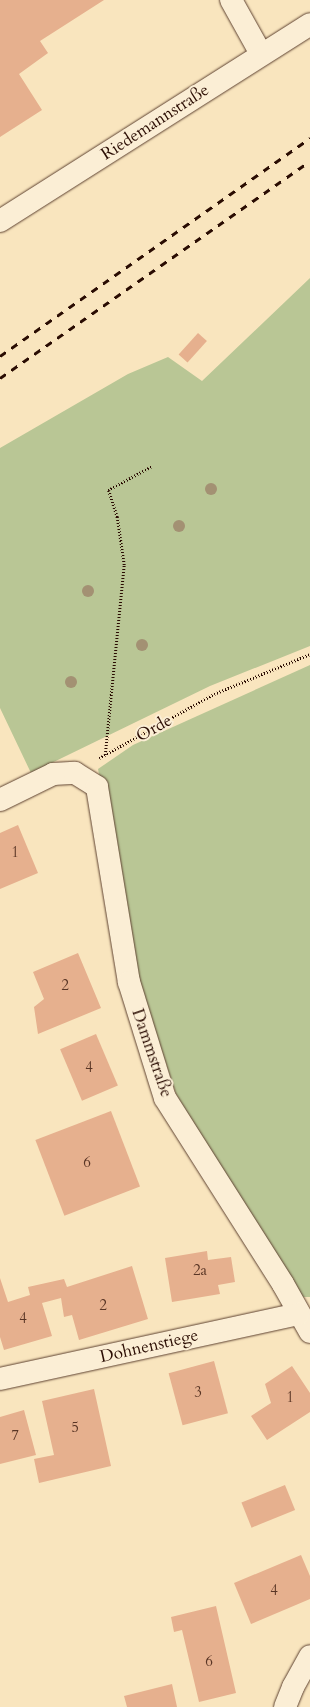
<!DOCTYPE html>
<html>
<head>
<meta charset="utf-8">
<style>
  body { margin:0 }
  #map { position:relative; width:310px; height:1707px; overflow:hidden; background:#f9e5be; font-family:Cardo,serif }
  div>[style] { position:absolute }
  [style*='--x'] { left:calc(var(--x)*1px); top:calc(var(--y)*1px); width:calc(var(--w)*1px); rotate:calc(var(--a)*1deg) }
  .green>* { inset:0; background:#b9c695 }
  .building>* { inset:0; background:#e6b08e; transform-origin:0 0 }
  .path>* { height:2.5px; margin-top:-1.25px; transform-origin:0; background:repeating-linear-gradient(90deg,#2a0c02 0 1px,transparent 0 3px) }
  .roads { filter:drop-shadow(0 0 1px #5e4231) drop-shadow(0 0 1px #5e4231) }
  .minor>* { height:22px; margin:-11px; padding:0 11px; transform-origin:11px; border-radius:11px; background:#fbeed5 }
  .rail>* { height:3px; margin-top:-1.5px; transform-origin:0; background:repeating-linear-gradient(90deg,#2a0c02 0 7px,transparent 0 14px) }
  .trees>* { width:12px; height:12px; margin:-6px; border-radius:50%; background:#a39173 }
  span { translate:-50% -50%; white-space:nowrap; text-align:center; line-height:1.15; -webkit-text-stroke:4px #fbeed5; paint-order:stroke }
  .number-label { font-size:15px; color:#593525 }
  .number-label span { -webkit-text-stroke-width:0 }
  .street-label { font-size:17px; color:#2a0c02 }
</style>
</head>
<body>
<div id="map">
  <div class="green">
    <div style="clip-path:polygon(310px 278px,310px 646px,210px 686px,31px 773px,0 708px,0 448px,128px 374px,168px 357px,202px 381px)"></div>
    <div style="clip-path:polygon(310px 665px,310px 1297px,301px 1297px,176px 1094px,138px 978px,98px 769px,133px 745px)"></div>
  </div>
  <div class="building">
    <div style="clip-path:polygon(0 0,104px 0,40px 41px,48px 53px,19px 74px,42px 110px,0 137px)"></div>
    <div style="left:198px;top:333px;width:12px;height:29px;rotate:42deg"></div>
    <div style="clip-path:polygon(18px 825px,38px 873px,0 889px,0 833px)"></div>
    <div style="clip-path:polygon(78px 953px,101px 1008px,38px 1034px,34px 1007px,44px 999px,33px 972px)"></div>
    <div style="left:96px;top:1034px;width:56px;height:39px;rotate:67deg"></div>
    <div style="left:111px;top:1111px;width:81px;height:81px;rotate:69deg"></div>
    <div style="clip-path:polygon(207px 1251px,208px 1260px,231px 1257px,235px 1282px,218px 1285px,220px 1294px,172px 1302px,165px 1258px)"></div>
    <div style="clip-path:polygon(132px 1266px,148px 1319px,79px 1340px,72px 1315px,64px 1317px,61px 1298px,42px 1303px,52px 1336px,4px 1350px,0 1337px,0 1278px,8px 1302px,30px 1295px,28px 1287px,64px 1279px,67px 1287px)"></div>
    <div style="left:214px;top:1361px;width:54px;height:47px;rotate:75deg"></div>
    <div style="clip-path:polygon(292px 1366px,310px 1393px,310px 1412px,267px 1440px,251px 1416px,271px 1403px,265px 1384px)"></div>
    <div style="clip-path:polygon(94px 1389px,111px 1466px,39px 1483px,34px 1459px,54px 1455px,42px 1401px)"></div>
    <div style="clip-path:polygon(24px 1410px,36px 1455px,0 1464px,0 1417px)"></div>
    <div style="left:285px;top:1485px;width:27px;height:47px;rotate:68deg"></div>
    <div style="clip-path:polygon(301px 1555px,310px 1576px,310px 1599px,251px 1624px,234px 1583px)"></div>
    <div style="clip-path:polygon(216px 1606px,236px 1693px,199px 1702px,182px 1630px,174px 1632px,171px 1617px)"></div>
    <div style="clip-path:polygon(172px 1684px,177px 1707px,127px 1707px,124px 1696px)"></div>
  </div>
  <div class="path">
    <div style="--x:105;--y:755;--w:191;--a:-84.3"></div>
    <div style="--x:124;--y:565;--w:49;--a:-98.3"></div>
    <div style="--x:117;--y:517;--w:28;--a:-108"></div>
    <div style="--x:108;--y:490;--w:50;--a:-28.6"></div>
    <div style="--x:99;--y:758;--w:132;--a:-29.1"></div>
    <div style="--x:214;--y:694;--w:104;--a:-22.6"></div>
  </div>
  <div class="roads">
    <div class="minor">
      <div style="--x:231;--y:0;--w:62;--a:60.9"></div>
      <div style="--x:0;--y:221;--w:367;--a:-32.4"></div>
      <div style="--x:0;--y:800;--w:59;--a:-26.1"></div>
      <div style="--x:53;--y:774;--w:22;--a:-3"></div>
      <div style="--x:75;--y:773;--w:26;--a:32"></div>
      <div style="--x:97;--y:787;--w:198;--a:80.7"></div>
      <div style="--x:129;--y:982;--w:121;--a:72.8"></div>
      <div style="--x:165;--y:1098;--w:220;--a:57.6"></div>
      <div style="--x:283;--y:1284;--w:55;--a:60.6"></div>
      <div style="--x:0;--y:1379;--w:305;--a:-12.3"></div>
      <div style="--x:285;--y:1707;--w:22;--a:-68"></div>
      <div style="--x:293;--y:1687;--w:35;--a:-61"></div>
    </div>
  </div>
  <div class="rail">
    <div style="--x:0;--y:356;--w:379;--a:-35.1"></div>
    <div style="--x:0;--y:378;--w:378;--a:-35"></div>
  </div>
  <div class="trees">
    <div style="left:211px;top:489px"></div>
    <div style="left:179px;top:526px"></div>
    <div style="left:88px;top:591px"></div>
    <div style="left:142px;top:645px"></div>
    <div style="left:71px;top:682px"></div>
  </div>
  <div class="number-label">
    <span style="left:15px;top:853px">1</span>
    <span style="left:65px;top:986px">2</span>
    <span style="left:89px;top:1068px">4</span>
    <span style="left:87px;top:1163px">6</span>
    <span style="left:200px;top:1271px">2a</span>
    <span style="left:103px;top:1306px">2</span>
    <span style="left:23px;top:1319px">4</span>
    <span style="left:198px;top:1393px">3</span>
    <span style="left:290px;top:1398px">1</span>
    <span style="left:75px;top:1428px">5</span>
    <span style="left:15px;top:1436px">7</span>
    <span style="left:274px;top:1591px">4</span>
    <span style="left:209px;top:1662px">6</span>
  </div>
  <div class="street-label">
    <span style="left:155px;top:122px;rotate:-33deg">Riedemannstraße</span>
    <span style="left:154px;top:728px;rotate:-29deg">Orde</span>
    <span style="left:152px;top:1053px;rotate:71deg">Dammstraße</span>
    <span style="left:149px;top:1346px;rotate:-13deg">Dohnenstiege</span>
  </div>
</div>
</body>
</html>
